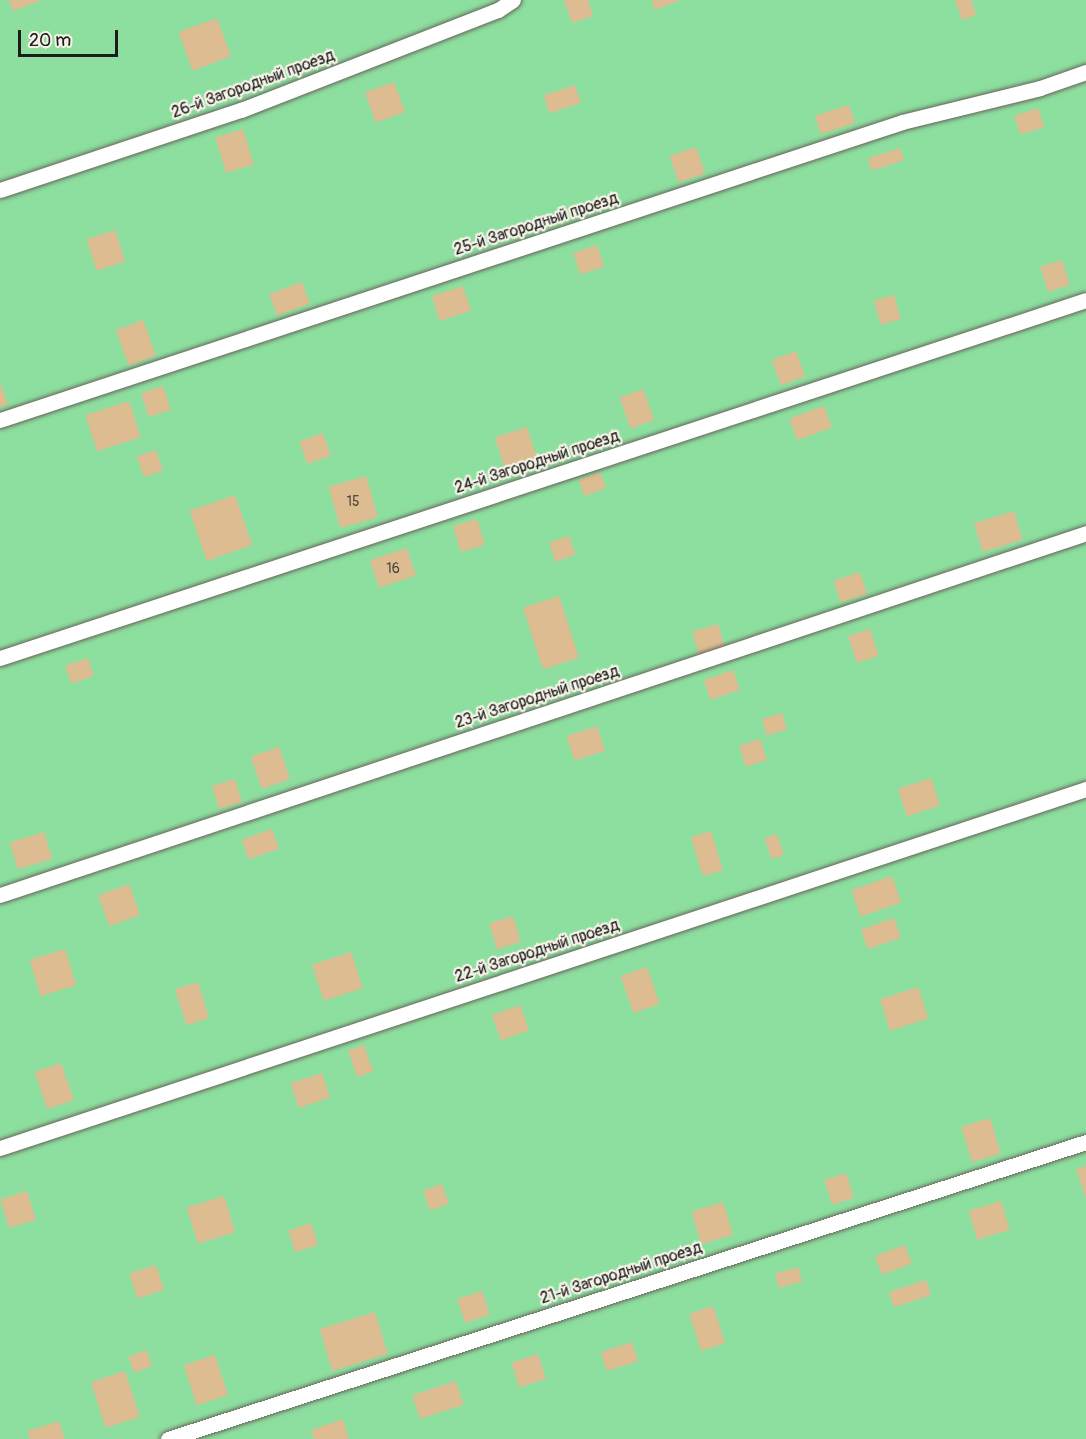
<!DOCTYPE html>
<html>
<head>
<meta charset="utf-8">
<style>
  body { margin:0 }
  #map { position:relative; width:1086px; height:1439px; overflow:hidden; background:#f1ead3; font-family:Pangolin,sans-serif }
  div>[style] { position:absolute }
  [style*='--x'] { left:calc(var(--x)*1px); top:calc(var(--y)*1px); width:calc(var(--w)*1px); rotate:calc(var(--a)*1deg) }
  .green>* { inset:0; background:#8ddf9f; transform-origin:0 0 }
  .building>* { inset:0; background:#ddbc91; transform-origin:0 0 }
  .roads { filter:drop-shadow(0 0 2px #67645c) drop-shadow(0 0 2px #67645c) }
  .service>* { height:15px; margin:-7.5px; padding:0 7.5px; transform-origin:7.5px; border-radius:7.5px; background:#fff }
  span { translate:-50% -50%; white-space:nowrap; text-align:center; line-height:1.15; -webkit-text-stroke:4.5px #f7f3e8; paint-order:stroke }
  .number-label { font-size:14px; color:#4c4439 }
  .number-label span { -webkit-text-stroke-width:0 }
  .street-label { font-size:16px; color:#1c1c1c }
  .scale { position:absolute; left:18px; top:30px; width:100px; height:27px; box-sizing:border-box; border:3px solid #1c1c1c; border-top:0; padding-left:8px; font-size:18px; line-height:21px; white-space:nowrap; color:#1c1c1c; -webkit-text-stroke:4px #f7f3e8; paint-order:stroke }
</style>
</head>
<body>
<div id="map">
  <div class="green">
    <div style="left:0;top:0;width:1086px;height:1439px"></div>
  </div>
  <div class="building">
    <div style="clip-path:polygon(9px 0,42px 0,13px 11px)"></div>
    <div style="clip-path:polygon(564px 0,588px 0,593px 16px,572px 23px)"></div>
    <div style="clip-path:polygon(652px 0,681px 0,655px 10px)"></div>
    <div style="clip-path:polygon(955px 0,971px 0,976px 15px,962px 20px)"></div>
    <div style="left:217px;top:18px;width:41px;height:41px;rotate:70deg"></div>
    <div style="left:394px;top:82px;width:32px;height:31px;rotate:70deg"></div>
    <div style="left:575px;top:85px;width:19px;height:33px;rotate:72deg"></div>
    <div style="left:849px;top:105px;width:19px;height:36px;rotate:72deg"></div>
    <div style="left:1038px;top:108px;width:20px;height:25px;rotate:72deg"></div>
    <div style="left:243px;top:129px;width:37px;height:29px;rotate:73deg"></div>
    <div style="left:696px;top:147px;width:28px;height:28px;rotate:71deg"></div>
    <div style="left:900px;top:148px;width:13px;height:34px;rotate:72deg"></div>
    <div style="left:115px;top:230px;width:33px;height:30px;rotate:72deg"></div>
    <div style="left:597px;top:245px;width:23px;height:25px;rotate:72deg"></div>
    <div style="left:1062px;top:260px;width:26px;height:23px;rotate:72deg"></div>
    <div style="left:302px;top:282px;width:23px;height:35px;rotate:70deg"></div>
    <div style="left:463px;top:286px;width:26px;height:33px;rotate:72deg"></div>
    <div style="left:894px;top:295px;width:25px;height:21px;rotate:74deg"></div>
    <div style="left:143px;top:320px;width:38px;height:29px;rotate:70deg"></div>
    <div style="left:796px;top:351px;width:27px;height:26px;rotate:70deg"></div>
    <div style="clip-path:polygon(0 383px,8px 404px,0 407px)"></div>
    <div style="left:163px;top:386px;width:25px;height:23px;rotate:72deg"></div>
    <div style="left:643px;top:389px;width:33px;height:25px;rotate:70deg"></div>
    <div style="left:129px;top:401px;width:38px;height:46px;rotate:72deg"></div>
    <div style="left:824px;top:406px;width:23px;height:37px;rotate:70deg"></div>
    <div style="left:527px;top:427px;width:32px;height:34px;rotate:72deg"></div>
    <div style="left:323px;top:433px;width:24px;height:25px;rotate:71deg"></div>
    <div style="left:156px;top:450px;width:22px;height:20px;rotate:72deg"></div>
    <div style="left:600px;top:472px;width:17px;height:23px;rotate:69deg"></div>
    <div style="left:366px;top:476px;width:43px;height:39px;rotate:74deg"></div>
    <div style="left:235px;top:495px;width:53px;height:48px;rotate:71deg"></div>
    <div style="left:1014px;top:511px;width:30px;height:42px;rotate:73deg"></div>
    <div style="left:477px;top:519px;width:27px;height:25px;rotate:73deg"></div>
    <div style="left:569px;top:536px;width:20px;height:21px;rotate:72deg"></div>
    <div style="left:407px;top:548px;width:29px;height:39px;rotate:72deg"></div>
    <div style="left:860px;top:572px;width:23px;height:28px;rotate:72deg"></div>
    <div style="left:559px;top:596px;width:65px;height:38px;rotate:72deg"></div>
    <div style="left:718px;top:624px;width:26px;height:27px;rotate:74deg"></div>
    <div style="left:870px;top:629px;width:28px;height:23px;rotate:72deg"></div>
    <div style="left:88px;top:658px;width:19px;height:24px;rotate:72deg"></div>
    <div style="left:733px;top:670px;width:21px;height:31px;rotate:71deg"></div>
    <div style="left:782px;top:713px;width:17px;height:21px;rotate:73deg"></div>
    <div style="left:597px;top:726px;width:26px;height:32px;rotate:72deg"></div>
    <div style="left:760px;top:739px;width:22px;height:22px;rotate:72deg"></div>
    <div style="left:279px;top:747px;width:34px;height:30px;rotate:71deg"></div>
    <div style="left:931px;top:778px;width:29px;height:35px;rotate:72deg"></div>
    <div style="left:235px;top:779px;width:24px;height:24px;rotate:73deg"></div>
    <div style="left:272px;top:829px;width:21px;height:32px;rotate:71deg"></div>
    <div style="left:711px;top:831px;width:41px;height:21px;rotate:73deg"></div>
    <div style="left:44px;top:832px;width:28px;height:36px;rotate:73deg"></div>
    <div style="left:777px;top:834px;width:22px;height:13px;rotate:72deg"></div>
    <div style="left:892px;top:876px;width:28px;height:43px;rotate:71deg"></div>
    <div style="left:129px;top:884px;width:33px;height:33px;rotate:70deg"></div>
    <div style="left:513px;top:916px;width:27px;height:25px;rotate:73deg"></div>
    <div style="left:894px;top:918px;width:21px;height:35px;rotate:71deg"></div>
    <div style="left:65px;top:949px;width:38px;height:37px;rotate:73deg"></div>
    <div style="left:351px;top:952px;width:38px;height:41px;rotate:72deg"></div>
    <div style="left:647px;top:967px;width:39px;height:28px;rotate:71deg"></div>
    <div style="left:198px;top:982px;width:38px;height:24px;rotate:73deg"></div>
    <div style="left:918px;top:987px;width:33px;height:40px;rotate:72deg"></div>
    <div style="left:520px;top:1005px;width:27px;height:30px;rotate:70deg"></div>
    <div style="left:364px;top:1045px;width:28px;height:17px;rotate:71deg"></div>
    <div style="left:61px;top:1063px;width:39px;height:28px;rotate:71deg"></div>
    <div style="left:322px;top:1073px;width:26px;height:33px;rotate:72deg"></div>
    <div style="left:990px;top:1118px;width:37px;height:30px;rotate:73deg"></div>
    <div style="clip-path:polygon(1086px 1166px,1086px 1199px,1076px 1169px)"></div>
    <div style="left:846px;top:1173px;width:26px;height:23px;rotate:72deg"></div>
    <div style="left:442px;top:1184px;width:21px;height:20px;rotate:71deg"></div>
    <div style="left:27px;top:1191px;width:30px;height:28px;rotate:73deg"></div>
    <div style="left:224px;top:1196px;width:38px;height:39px;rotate:73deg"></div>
    <div style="left:1001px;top:1201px;width:30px;height:34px;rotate:73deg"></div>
    <div style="left:723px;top:1202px;width:34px;height:33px;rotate:73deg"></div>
    <div style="left:311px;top:1223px;width:23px;height:24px;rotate:72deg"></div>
    <div style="left:905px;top:1245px;width:20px;height:32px;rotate:70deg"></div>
    <div style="left:156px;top:1265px;width:26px;height:28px;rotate:72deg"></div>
    <div style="left:798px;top:1267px;width:15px;height:24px;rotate:74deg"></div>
    <div style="left:926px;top:1280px;width:16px;height:39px;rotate:72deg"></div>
    <div style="left:482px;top:1291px;width:25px;height:26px;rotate:72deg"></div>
    <div style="left:713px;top:1306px;width:39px;height:25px;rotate:72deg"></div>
    <div style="left:375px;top:1312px;width:44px;height:58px;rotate:73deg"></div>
    <div style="left:632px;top:1342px;width:20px;height:33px;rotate:72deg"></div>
    <div style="left:146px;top:1350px;width:17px;height:19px;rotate:69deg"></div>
    <div style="left:538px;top:1354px;width:26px;height:28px;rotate:72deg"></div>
    <div style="left:215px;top:1355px;width:42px;height:33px;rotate:72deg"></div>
    <div style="left:125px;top:1371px;width:48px;height:36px;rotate:72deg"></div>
    <div style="left:456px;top:1381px;width:25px;height:46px;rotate:72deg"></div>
    <div style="clip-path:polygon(343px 1419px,349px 1439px,314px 1439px,311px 1430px)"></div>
    <div style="clip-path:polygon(59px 1421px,65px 1439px,30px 1439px,27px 1431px)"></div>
  </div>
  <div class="roads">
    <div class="service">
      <div style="--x:0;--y:190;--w:254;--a:-18.4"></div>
      <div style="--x:241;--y:110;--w:276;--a:-21.3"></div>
      <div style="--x:498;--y:10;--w:18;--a:-34"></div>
      <div style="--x:0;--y:420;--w:950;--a:-18.28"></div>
      <div style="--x:902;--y:122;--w:142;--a:-13.8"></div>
      <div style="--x:1040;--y:88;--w:49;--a:-19.2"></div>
      <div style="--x:0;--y:658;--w:1143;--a:-18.24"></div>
      <div style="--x:0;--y:895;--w:1145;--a:-18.43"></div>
      <div style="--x:0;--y:1148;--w:1144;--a:-18.29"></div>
      <div style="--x:168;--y:1439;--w:965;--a:-17.93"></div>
    </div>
  </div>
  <div class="number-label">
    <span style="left:353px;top:502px">15</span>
    <span style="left:393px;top:569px">16</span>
  </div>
  <div class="street-label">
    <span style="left:253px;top:84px;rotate:-20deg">26-й Загородный проезд</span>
    <span style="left:536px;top:224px;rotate:-18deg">25-й Загородный проезд</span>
    <span style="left:537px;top:462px;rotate:-18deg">24-й Загородный проезд</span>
    <span style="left:537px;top:697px;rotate:-18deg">23-й Загородный проезд</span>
    <span style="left:537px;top:951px;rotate:-18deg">22-й Загородный проезд</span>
    <span style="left:621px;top:1273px;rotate:-18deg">21-й Загородный проезд</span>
  </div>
  <div class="scale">20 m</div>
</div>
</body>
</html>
